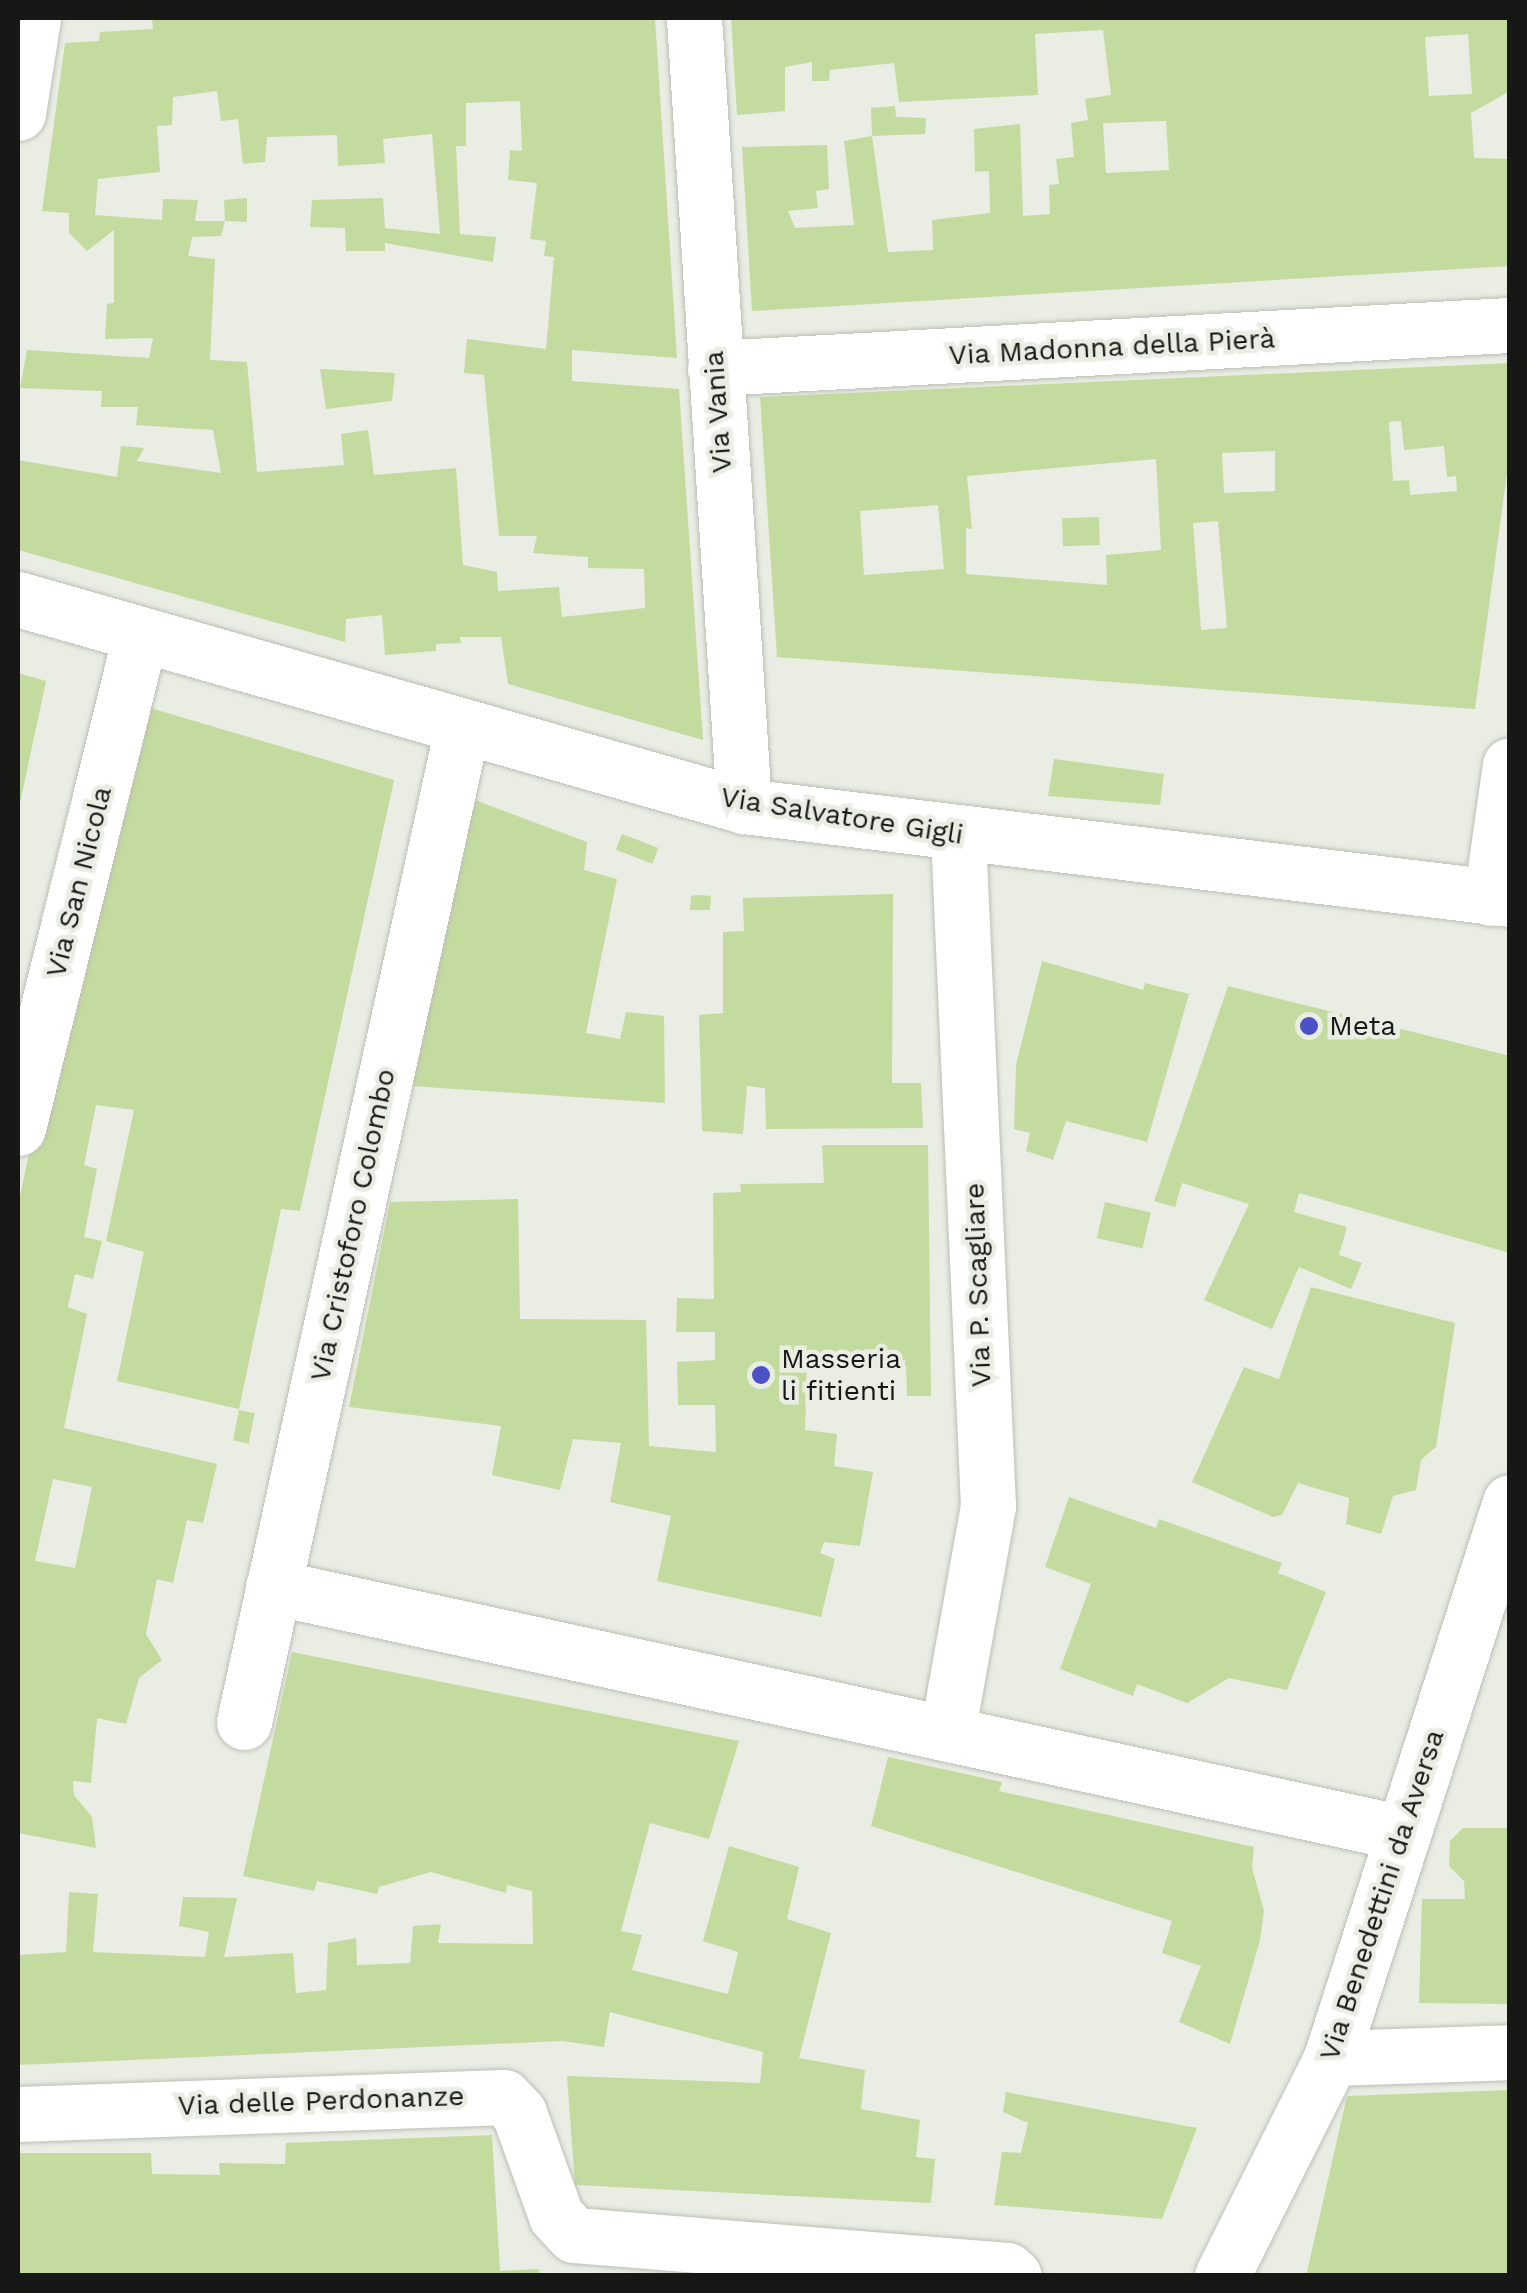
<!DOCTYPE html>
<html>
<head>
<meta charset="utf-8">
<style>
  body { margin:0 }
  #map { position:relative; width:1527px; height:2293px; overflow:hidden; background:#e9ede4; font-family:"Work Sans",sans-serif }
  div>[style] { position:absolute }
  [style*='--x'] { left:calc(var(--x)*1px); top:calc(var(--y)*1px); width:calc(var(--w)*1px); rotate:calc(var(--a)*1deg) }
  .building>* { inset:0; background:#c4db9f; transform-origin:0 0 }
  .roads { filter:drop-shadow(0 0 2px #bbbfb6) drop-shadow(0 0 2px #bbbfb6) }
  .minor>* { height:55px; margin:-27.5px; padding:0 27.5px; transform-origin:27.5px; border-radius:27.5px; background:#fff }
  .dots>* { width:28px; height:28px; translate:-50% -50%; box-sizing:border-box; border:5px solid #e9ede4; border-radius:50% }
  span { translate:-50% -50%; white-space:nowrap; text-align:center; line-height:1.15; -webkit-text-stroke:9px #e9ede4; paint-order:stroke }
  .street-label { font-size:28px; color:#171815 }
  .poi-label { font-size:28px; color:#171815 }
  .left { translate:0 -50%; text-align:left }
  .frame { position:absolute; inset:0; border:20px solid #171815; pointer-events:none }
</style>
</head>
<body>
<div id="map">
  <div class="building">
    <div style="clip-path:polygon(evenodd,152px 18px,655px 18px,677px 358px,572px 350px,572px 381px,679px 389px,703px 740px,508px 684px,501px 637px,460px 637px,461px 643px,436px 644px,436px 651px,385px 655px,382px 615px,346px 619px,345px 642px,18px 550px,18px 460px,117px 477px,121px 446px,144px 448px,137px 461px,221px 473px,213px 430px,136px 425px,138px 407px,101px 407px,102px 391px,20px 388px,27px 350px,149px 358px,153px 338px,105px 339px,107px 304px,114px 303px,114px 230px,87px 251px,69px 233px,69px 213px,42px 211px,65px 43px,99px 41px,100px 32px,153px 29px,152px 18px,217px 91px,221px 121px,238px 119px,243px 164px,265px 162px,267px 137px,337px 135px,338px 166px,385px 163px,383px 139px,432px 134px,440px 234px,385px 228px,383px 198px,312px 200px,310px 227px,345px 228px,346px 251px,385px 251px,385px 243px,493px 262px,496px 237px,460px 234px,456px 146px,466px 146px,466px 103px,520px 101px,522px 151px,510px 150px,508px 180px,537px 183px,530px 239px,546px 241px,544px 256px,554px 257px,546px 349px,467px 339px,464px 373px,484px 375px,499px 536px,537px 536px,533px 553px,588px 557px,588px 568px,644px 569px,645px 608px,562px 617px,559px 587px,498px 591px,497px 572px,463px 565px,456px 468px,374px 475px,368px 430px,341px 434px,344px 465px,257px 472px,247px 362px,210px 360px,215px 259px,188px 256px,192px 237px,221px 236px,225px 221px,195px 221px,198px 200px,163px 199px,162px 220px,95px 215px,98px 179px,160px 172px,157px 126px,172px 125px,173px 97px,217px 91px)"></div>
    <div style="clip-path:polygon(evenodd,731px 18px,1510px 18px,1510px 91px,1471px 113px,1474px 158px,1510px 159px,1510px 266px,752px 311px,742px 147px,827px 145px,829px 189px,816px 191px,818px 208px,788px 211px,795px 228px,854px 225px,844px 141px,872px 136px,888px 252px,933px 250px,932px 220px,990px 213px,989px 171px,975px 172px,974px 129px,1020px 124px,1023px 216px,1050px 214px,1049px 185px,1059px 184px,1056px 159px,1074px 157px,1071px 123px,1088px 120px,1085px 99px,1111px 95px,1103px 30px,1035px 34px,1038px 95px,899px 102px,894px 63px,830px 70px,829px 81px,812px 81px,812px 62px,785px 67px,785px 111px,737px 115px,731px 18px,1468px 34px,1472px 94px,1429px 96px,1425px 37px,1468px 34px,731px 18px,1166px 121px,1169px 170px,1106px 173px,1103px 123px,1166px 121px)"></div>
    <div style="clip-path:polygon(895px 106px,896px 117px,926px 118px,925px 134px,872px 136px,871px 108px)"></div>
    <div style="clip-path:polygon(247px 198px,247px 222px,225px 221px,224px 200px)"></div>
    <div style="clip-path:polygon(evenodd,1510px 363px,1510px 451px,1475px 709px,777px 657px,760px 397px,1510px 363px,1401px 421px,1404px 450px,1444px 446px,1447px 477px,1456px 476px,1457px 491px,1410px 495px,1409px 480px,1393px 481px,1389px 422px,1401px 421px,1510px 363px,1275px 451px,1275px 491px,1224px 493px,1222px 453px,1275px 451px,1510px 363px,1156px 459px,1161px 550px,1106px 555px,1107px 585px,966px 574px,966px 528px,972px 529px,967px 476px,1156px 459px,1510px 363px,938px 505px,944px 569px,864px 575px,860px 511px,938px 505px,1510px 363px,1218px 521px,1227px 628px,1201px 630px,1193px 523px,1218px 521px)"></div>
    <div style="clip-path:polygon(320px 369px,395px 373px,392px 401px,326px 409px)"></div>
    <div style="left:1099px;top:517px;width:28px;height:37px;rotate:88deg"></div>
    <div style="clip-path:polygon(18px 673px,46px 681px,19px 808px,18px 807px)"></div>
    <div style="clip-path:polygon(evenodd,127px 701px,394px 780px,300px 1211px,281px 1209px,239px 1409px,117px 1381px,144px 1252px,106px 1241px,134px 1110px,96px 1105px,84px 1165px,97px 1169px,84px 1237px,102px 1241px,93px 1279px,75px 1274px,68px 1307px,87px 1314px,64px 1428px,217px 1464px,203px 1523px,187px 1520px,173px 1583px,157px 1579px,146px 1634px,162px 1660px,139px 1678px,126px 1724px,97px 1718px,91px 1783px,73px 1781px,74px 1795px,92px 1817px,96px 1848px,18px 1833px,18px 1205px,127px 701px,53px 1479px,92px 1487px,75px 1568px,35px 1561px,53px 1479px)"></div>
    <div style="clip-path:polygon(1054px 759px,1164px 774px,1160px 805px,1048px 796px)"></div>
    <div style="clip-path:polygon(475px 800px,587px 842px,584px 870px,617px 879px,586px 1033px,620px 1039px,626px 1012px,664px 1016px,665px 1103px,411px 1086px)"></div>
    <div style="left:622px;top:834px;width:39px;height:17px;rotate:21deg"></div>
    <div style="clip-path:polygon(893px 894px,892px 1083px,921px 1083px,923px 1128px,766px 1129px,765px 1088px,747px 1086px,743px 1134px,702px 1131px,699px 1015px,723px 1013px,723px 932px,744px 931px,743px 898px)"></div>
    <div style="clip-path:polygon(697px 895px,711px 896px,710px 910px,690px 910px,691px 896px)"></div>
    <div style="clip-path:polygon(1042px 961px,1143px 990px,1145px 983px,1189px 994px,1147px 1142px,1066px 1121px,1053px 1160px,1026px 1151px,1030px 1133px,1014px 1129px,1016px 1065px)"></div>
    <div style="clip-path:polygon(1228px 986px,1510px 1056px,1510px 1253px,1299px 1193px,1294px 1212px,1347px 1227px,1339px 1255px,1362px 1263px,1351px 1289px,1299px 1267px,1272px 1329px,1204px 1300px,1249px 1204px,1182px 1183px,1175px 1207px,1154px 1201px)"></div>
    <div style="clip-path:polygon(822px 1145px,928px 1145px,931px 1396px,907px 1396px,906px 1366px,807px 1367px,805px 1430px,837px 1434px,834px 1466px,873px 1472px,860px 1546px,824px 1542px,820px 1553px,835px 1559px,821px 1617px,657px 1581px,671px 1516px,610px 1502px,621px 1443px,573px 1439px,560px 1490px,492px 1475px,501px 1426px,349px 1407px,390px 1202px,518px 1199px,520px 1319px,646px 1320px,649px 1446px,716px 1452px,715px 1405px,678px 1405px,677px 1362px,715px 1360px,715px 1332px,676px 1332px,677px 1298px,714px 1299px,713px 1193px,741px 1192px,740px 1184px,824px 1183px)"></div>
    <div style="left:1105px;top:1202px;width:47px;height:37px;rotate:13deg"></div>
    <div style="clip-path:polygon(1311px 1287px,1455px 1323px,1436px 1447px,1421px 1460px,1416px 1490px,1393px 1496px,1381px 1534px,1346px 1524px,1349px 1498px,1298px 1483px,1282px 1515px,1273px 1517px,1192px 1482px,1244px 1367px,1279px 1379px)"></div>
    <div style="left:239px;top:1410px;width:16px;height:31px;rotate:11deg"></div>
    <div style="clip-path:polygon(1069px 1497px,1156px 1528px,1159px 1519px,1282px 1563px,1278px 1573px,1326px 1592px,1287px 1690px,1229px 1678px,1187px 1703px,1137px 1684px,1133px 1696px,1060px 1669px,1091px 1584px,1045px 1567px)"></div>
    <div style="clip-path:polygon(292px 1652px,739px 1741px,709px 1839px,650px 1823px,621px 1931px,642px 1935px,632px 1970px,728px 1994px,738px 1952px,703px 1941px,729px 1846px,799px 1867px,787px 1919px,831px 1933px,799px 2058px,865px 2070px,861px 2109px,920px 2120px,916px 2157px,935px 2159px,931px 2203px,575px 2185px,567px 2076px,760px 2083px,763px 2052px,610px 2012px,604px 2047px,562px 2041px,18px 2065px,18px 1955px,66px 1952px,69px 1892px,98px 1894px,93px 1952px,205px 1957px,209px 1932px,179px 1926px,183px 1897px,237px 1898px,224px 1957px,293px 1953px,296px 1993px,326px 1990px,328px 1943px,356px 1938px,357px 1965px,410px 1963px,413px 1926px,441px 1924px,438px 1943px,533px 1944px,532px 1891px,507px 1885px,506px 1893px,431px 1872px,379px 1887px,377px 1894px,317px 1881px,314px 1891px,243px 1876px)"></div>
    <div style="clip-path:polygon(888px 1757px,1002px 1782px,999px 1791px,1254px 1847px,1252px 1868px,1264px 1911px,1260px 1940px,1230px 2044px,1179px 2022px,1201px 1966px,1162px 1953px,1172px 1921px,871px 1826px)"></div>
    <div style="clip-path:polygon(1463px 1828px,1510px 1828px,1510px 2004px,1419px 2003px,1422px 1899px,1465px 1899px,1464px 1881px,1449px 1866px,1450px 1841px)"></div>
    <div style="clip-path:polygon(1510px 2090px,1510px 2276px,1306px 2276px,1347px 2096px)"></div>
    <div style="clip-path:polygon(1006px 2092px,1197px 2128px,1162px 2219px,994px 2205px,1002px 2152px,1021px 2153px,1028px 2123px,1003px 2112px)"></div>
    <div style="clip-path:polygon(492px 2135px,500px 2271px,539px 2269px,539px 2276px,18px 2276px,18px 2153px,151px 2153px,152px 2174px,220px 2175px,219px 2163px,285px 2164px,286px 2143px)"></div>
  </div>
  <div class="roads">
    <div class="minor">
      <div style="--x:694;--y:18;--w:790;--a:86.37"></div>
      <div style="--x:18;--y:113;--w:96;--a:-81"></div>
      <div style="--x:715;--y:368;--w:796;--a:-3.1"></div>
      <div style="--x:18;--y:599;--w:755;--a:15.91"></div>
      <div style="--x:744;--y:806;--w:772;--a:6.92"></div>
      <div style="--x:1491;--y:898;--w:134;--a:-81.9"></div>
      <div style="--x:18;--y:1128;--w:507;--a:-76.07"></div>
      <div style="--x:273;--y:1587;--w:1156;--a:12.28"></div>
      <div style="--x:244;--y:1722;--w:1018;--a:-77.63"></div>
      <div style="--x:947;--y:1734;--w:232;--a:-79.8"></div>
      <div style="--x:988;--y:1506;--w:673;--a:-92.56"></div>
      <div style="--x:1331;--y:2058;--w:179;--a:-1.9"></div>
      <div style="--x:18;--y:2114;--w:486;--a:-2"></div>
      <div style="--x:504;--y:2097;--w:22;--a:47"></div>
      <div style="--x:519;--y:2113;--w:109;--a:70.2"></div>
      <div style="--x:556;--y:2216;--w:26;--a:47"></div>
      <div style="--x:574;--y:2235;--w:434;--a:4.6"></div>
      <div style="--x:1007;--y:2270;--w:9;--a:41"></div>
      <div style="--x:1222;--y:2276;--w:244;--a:-63.4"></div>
      <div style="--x:1331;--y:2058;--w:584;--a:-72.15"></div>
    </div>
  </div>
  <div class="dots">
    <div style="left:1309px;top:1026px;background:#4b52c7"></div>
    <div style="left:761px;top:1375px;background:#4b52c7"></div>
  </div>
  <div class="street-label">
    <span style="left:1112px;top:347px;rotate:-3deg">Via Madonna della Pierà</span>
    <span style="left:718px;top:412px;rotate:-94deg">Via Vania</span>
    <span style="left:842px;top:816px;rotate:9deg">Via Salvatore Gigli</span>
    <span style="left:79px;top:882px;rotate:-76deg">Via San Nicola</span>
    <span style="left:353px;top:1225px;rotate:-78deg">Via Cristoforo Colombo</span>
    <span style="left:978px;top:1285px;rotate:-92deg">Via P. Scagliare</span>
    <span style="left:1382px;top:1895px;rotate:-72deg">Via Benedettini da Aversa</span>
    <span style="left:321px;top:2101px;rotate:-2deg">Via delle Perdonanze</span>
  </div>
  <div class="poi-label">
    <span class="left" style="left:1329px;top:1026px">Meta</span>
    <span class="left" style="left:781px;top:1375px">Masseria<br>li fitienti</span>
  </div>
  <div class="frame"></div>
</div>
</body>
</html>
